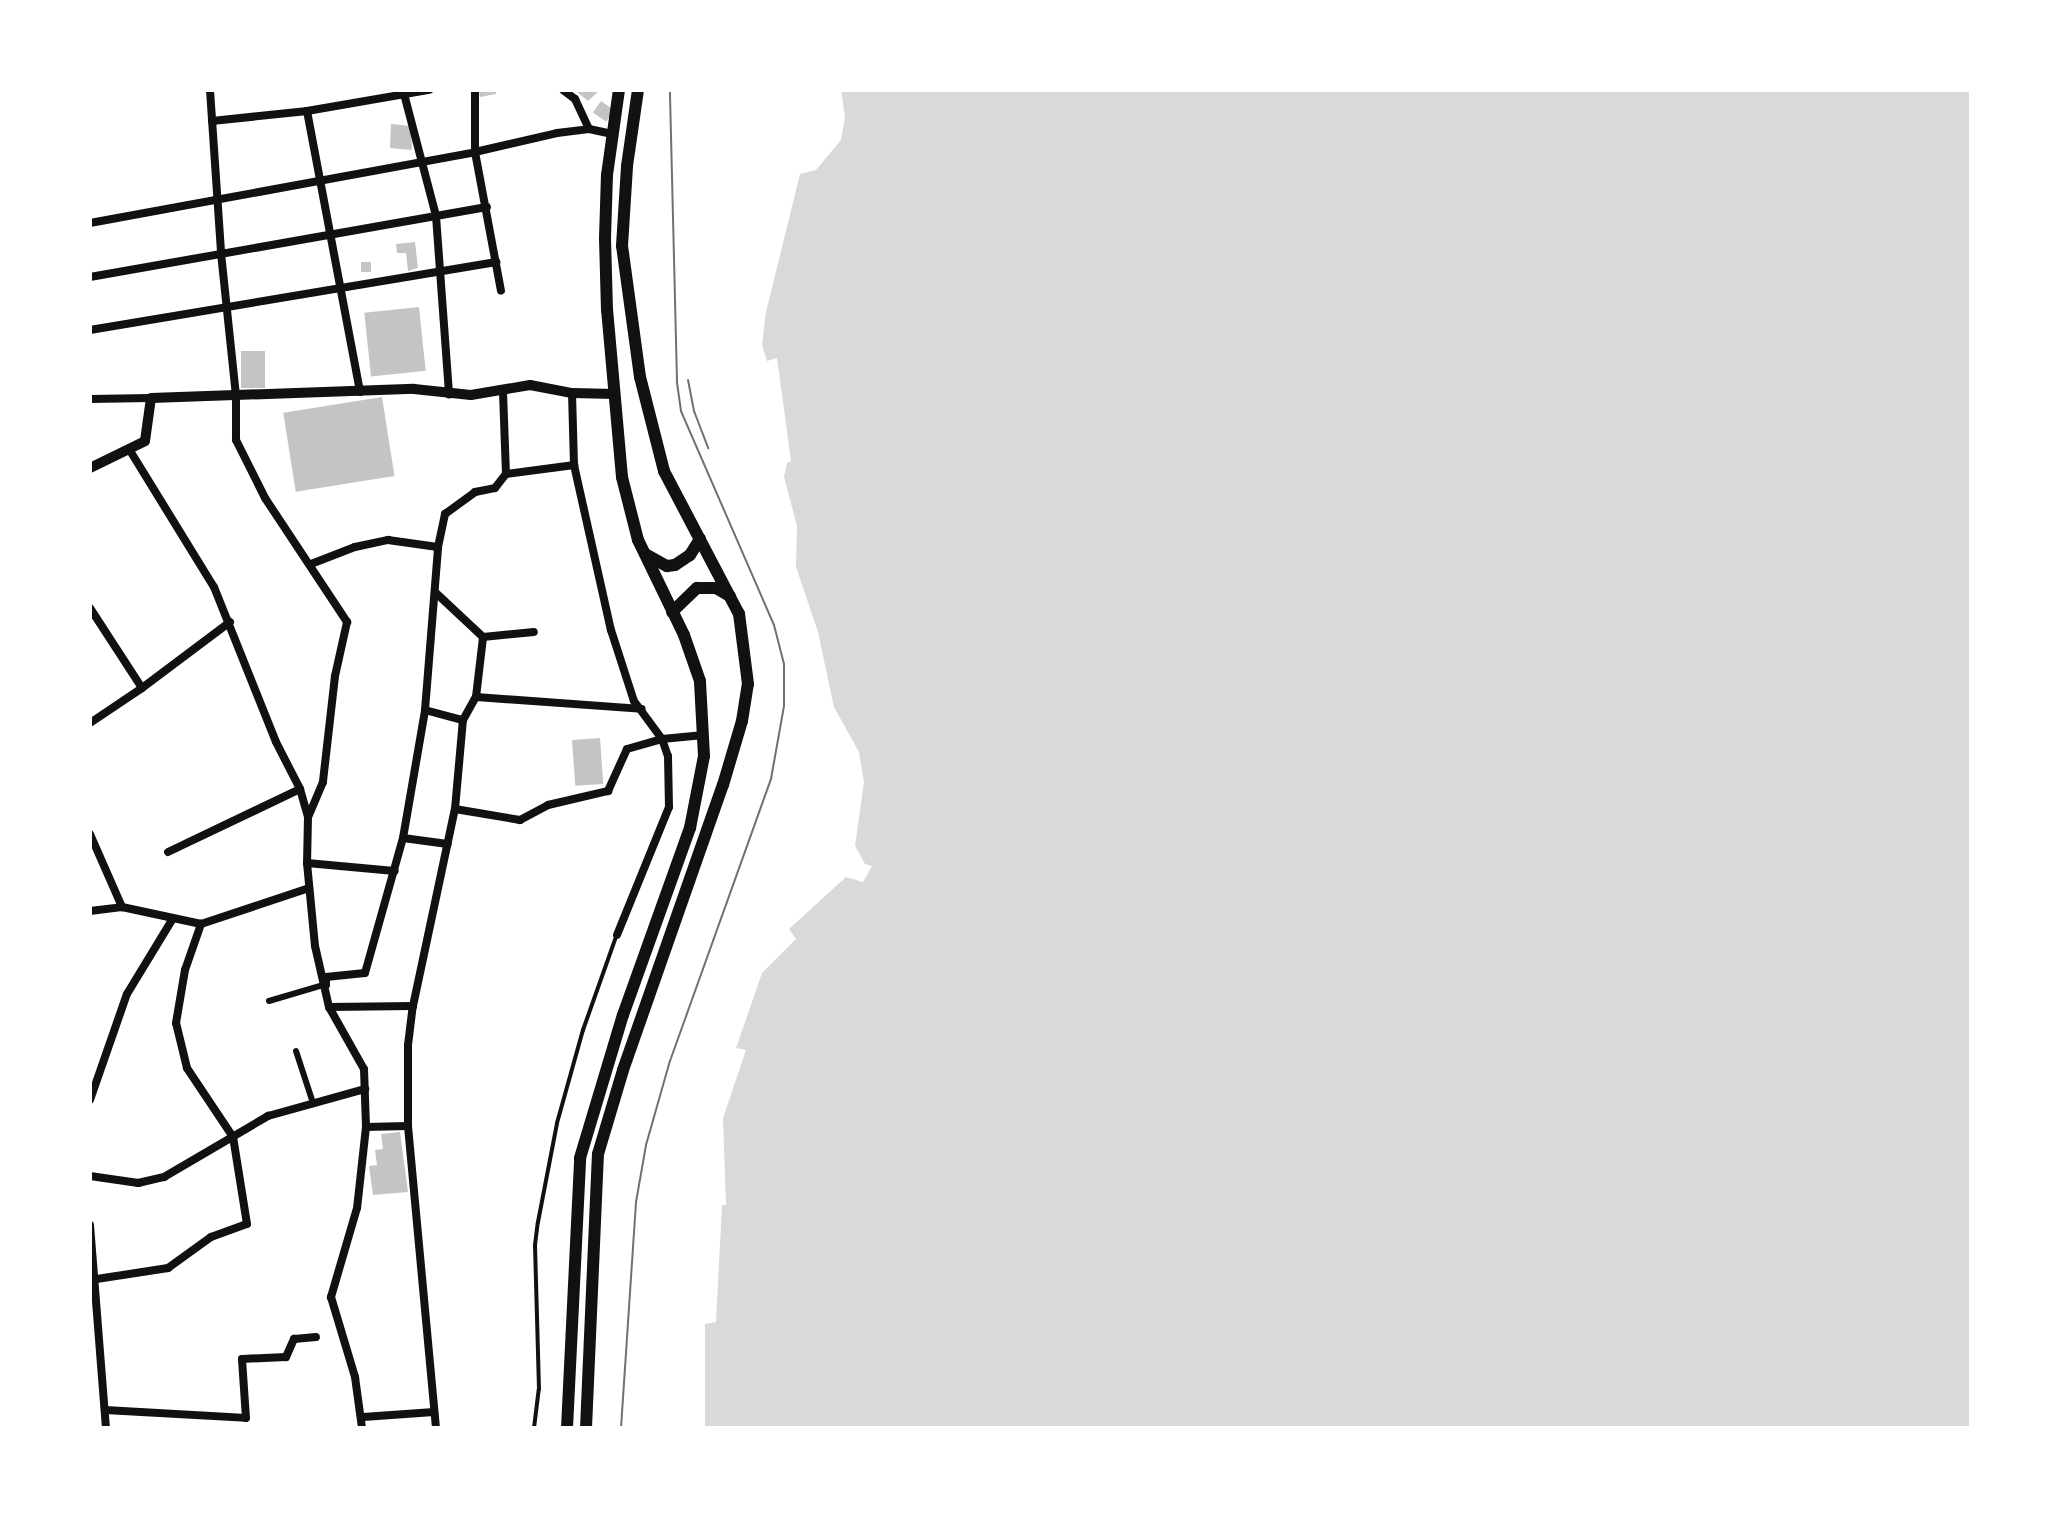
<!DOCTYPE html>
<html>
<head>
<meta charset="utf-8">
<style>
  body { margin:0 }
  #map { position:relative; width:2061px; height:1518px; overflow:hidden; background:#fff; font-family:"PT Sans Narrow",sans-serif }
  div>[style] { position:absolute }
  [style*='--x'] { left:calc(var(--x)*1px); top:calc(var(--y)*1px); width:calc(var(--w)*1px); rotate:calc(var(--a)*1deg) }
  .water>* { inset:0; background:#d9d9d9 }
  .building>* { inset:0; background:#c4c4c4; transform-origin:0 0 }
  .service>* { height:4px; margin:-2px; padding:0 2px; transform-origin:2px; border-radius:2px; background:#111 }
  .pedestrian>* { height:6px; margin:-3px; padding:0 3px; transform-origin:3px; border-radius:3px; background:#111 }
  .minor>* { height:8px; margin:-4px; padding:0 4px; transform-origin:4px; border-radius:4px; background:#111 }
  .tertiary>* { height:10px; margin:-5px; padding:0 5px; transform-origin:5px; border-radius:5px; background:#111 }
  .primary>* { height:12px; margin:-6px; padding:0 6px; transform-origin:6px; border-radius:6px; background:#111 }
  .tram>* { height:2px; margin:-1px; padding:0 1px; transform-origin:1px; border-radius:1px; background:#707070 }
  span { translate:-50% -50%; white-space:nowrap; text-align:center; line-height:1.15; -webkit-text-stroke:8px #fff; paint-order:stroke }
  .frame { position:absolute; inset:0; border:92px solid #fff; pointer-events:none }
</style>
</head>
<body>
<div id="map">
  <div class="water">
    <div style="clip-path:polygon(841px 90px,1971px 90px,1971px 1428px,705px 1428px,705px 1324px,716px 1322px,722px 1205px,726px 1205px,723px 1118px,746px 1050px,736px 1048px,762px 973px,796px 939px,789px 929px,846px 877px,863px 882px,872px 866px,865px 864px,855px 846px,864px 782px,859px 752px,834px 707px,818px 632px,796px 567px,797px 526px,784px 477px,787px 463px,791px 461px,777px 358px,767px 361px,762px 345px,766px 312px,800px 174px,816px 170px,841px 140px,845px 117px)"></div>
  </div>
  <div class="building">
    <div style="clip-path:polygon(479px 90px,496px 90px,496px 94px,480px 97px)"></div>
    <div style="clip-path:polygon(579px 90px,600px 90px,588px 101px,577px 92px)"></div>
    <div style="left:601px;top:101px;width:16px;height:14px;rotate:35deg"></div>
    <div style="clip-path:polygon(391px 124px,411px 126px,412px 150px,390px 148px)"></div>
    <div style="clip-path:polygon(415px 242px,418px 268px,408px 271px,406px 253px,397px 253px,396px 244px)"></div>
    <div style="left:361px;top:262px;width:10px;height:10px"></div>
    <div style="left:419px;top:307px;width:64px;height:55px;rotate:84deg"></div>
    <div style="left:241px;top:351px;width:24px;height:37px"></div>
    <div style="left:382px;top:397px;width:80px;height:100px;rotate:81deg"></div>
    <div style="left:600px;top:738px;width:46px;height:28px;rotate:86deg"></div>
    <div style="clip-path:polygon(400px 1132px,408px 1192px,373px 1195px,369px 1166px,377px 1165px,375px 1150px,383px 1149px,381px 1134px)"></div>
  </div>
  <div class="service">
    <div style="--x:534;--y:1428;--w:39;--a:-83"></div>
    <div style="--x:539;--y:1389;--w:144;--a:-91.6"></div>
    <div style="--x:535;--y:1245;--w:23;--a:-83"></div>
    <div style="--x:538;--y:1222;--w:101;--a:-79.1"></div>
    <div style="--x:557;--y:1123;--w:97;--a:-74.4"></div>
    <div style="--x:583;--y:1030;--w:99;--a:-70.5"></div>
  </div>
  <div class="pedestrian">
    <div style="--x:269;--y:1001;--w:56;--a:-16.5"></div>
    <div style="--x:296;--y:1051;--w:55;--a:71.9"></div>
  </div>
  <div class="minor">
    <div style="--x:210;--y:90;--w:163;--a:86.1"></div>
    <div style="--x:221;--y:253;--w:144;--a:84"></div>
    <div style="--x:236;--y:396;--w:44;--a:90"></div>
    <div style="--x:236;--y:440;--w:65;--a:63.4"></div>
    <div style="--x:265;--y:498;--w:149;--a:56.5"></div>
    <div style="--x:347;--y:622;--w:55;--a:102.5"></div>
    <div style="--x:335;--y:676;--w:107;--a:96.5"></div>
    <div style="--x:323;--y:782;--w:38;--a:113"></div>
    <div style="--x:403;--y:90;--w:130;--a:75.3"></div>
    <div style="--x:436;--y:216;--w:179;--a:85.8"></div>
    <div style="--x:475;--y:90;--w:62;--a:90"></div>
    <div style="--x:475;--y:152;--w:141;--a:79.4"></div>
    <div style="--x:563;--y:90;--w:15;--a:37"></div>
    <div style="--x:575;--y:99;--w:33;--a:65"></div>
    <div style="--x:307;--y:111;--w:286;--a:79.3"></div>
    <div style="--x:212;--y:121;--w:96;--a:-6"></div>
    <div style="--x:307;--y:111;--w:124;--a:-9.8"></div>
    <div style="--x:90;--y:223;--w:391;--a:-10.4"></div>
    <div style="--x:475;--y:152;--w:84;--a:-13"></div>
    <div style="--x:557;--y:133;--w:32;--a:-7"></div>
    <div style="--x:589;--y:129;--w:24;--a:12"></div>
    <div style="--x:90;--y:277;--w:403;--a:-10"></div>
    <div style="--x:90;--y:330;--w:412;--a:-9.5"></div>
    <div style="--x:572;--y:393;--w:72;--a:88.4"></div>
    <div style="--x:574;--y:465;--w:169;--a:77.4"></div>
    <div style="--x:611;--y:630;--w:75;--a:72.1"></div>
    <div style="--x:634;--y:701;--w:47;--a:53.6"></div>
    <div style="--x:662;--y:739;--w:18;--a:71"></div>
    <div style="--x:668;--y:756;--w:51;--a:88.9"></div>
    <div style="--x:669;--y:807;--w:138;--a:112.1"></div>
    <div style="--x:90;--y:399;--w:61;--a:-0.9"></div>
    <div style="--x:129;--y:449;--w:162;--a:58.4"></div>
    <div style="--x:214;--y:587;--w:167;--a:68.2"></div>
    <div style="--x:276;--y:742;--w:53;--a:62.9"></div>
    <div style="--x:300;--y:789;--w:29;--a:74"></div>
    <div style="--x:308;--y:817;--w:46;--a:91.2"></div>
    <div style="--x:307;--y:863;--w:83;--a:84.5"></div>
    <div style="--x:315;--y:946;--w:63;--a:77.1"></div>
    <div style="--x:329;--y:1007;--w:71;--a:60.6"></div>
    <div style="--x:364;--y:1069;--w:58;--a:88"></div>
    <div style="--x:366;--y:1127;--w:81;--a:96.3"></div>
    <div style="--x:357;--y:1208;--w:93;--a:106.3"></div>
    <div style="--x:331;--y:1297;--w:84;--a:73.3"></div>
    <div style="--x:355;--y:1377;--w:51;--a:82.2"></div>
    <div style="--x:506;--y:474;--w:69;--a:-7.5"></div>
    <div style="--x:311;--y:564;--w:47;--a:-21.1"></div>
    <div style="--x:355;--y:547;--w:34;--a:-12"></div>
    <div style="--x:388;--y:540;--w:50;--a:8"></div>
    <div style="--x:90;--y:608;--w:95;--a:57"></div>
    <div style="--x:483;--y:637;--w:51;--a:-5.6"></div>
    <div style="--x:476;--y:697;--w:166;--a:4.1"></div>
    <div style="--x:425;--y:710;--w:39;--a:15"></div>
    <div style="--x:90;--y:723;--w:63;--a:-33.9"></div>
    <div style="--x:142;--y:688;--w:110;--a:-36.9"></div>
    <div style="--x:455;--y:809;--w:66;--a:9.6"></div>
    <div style="--x:520;--y:820;--w:32;--a:-28"></div>
    <div style="--x:548;--y:805;--w:62;--a:-13.1"></div>
    <div style="--x:608;--y:791;--w:46;--a:-65.7"></div>
    <div style="--x:627;--y:749;--w:36;--a:-16"></div>
    <div style="--x:662;--y:739;--w:42;--a:-5.4"></div>
    <div style="--x:90;--y:834;--w:80;--a:66.3"></div>
    <div style="--x:403;--y:838;--w:45;--a:7.6"></div>
    <div style="--x:168;--y:852;--w:146;--a:-25.5"></div>
    <div style="--x:307;--y:863;--w:88;--a:5.2"></div>
    <div style="--x:90;--y:911;--w:32;--a:-7"></div>
    <div style="--x:122;--y:907;--w:81;--a:12.1"></div>
    <div style="--x:201;--y:924;--w:114;--a:-18.4"></div>
    <div style="--x:326;--y:985;--w:8;--a:-90"></div>
    <div style="--x:326;--y:977;--w:39;--a:-6"></div>
    <div style="--x:365;--y:973;--w:140;--a:-74.3"></div>
    <div style="--x:403;--y:838;--w:130;--a:-80.2"></div>
    <div style="--x:425;--y:710;--w:164;--a:-85.4"></div>
    <div style="--x:438;--y:547;--w:34;--a:-78"></div>
    <div style="--x:445;--y:514;--w:37;--a:-36"></div>
    <div style="--x:475;--y:492;--w:20;--a:-11"></div>
    <div style="--x:495;--y:488;--w:18;--a:-52"></div>
    <div style="--x:506;--y:474;--w:81;--a:-92.1"></div>
    <div style="--x:329;--y:1007;--w:84;--a:-0.7"></div>
    <div style="--x:90;--y:1100;--w:112;--a:-70.8"></div>
    <div style="--x:127;--y:994;--w:87;--a:-58.7"></div>
    <div style="--x:366;--y:1127;--w:42;--a:-1.4"></div>
    <div style="--x:90;--y:1176;--w:49;--a:8.3"></div>
    <div style="--x:138;--y:1183;--w:27;--a:-13"></div>
    <div style="--x:164;--y:1177;--w:121;--a:-30.4"></div>
    <div style="--x:268;--y:1116;--w:101;--a:-15.6"></div>
    <div style="--x:90;--y:1225;--w:204;--a:85.5"></div>
    <div style="--x:90;--y:1280;--w:79;--a:-8.7"></div>
    <div style="--x:168;--y:1268;--w:53;--a:-35.8"></div>
    <div style="--x:211;--y:1237;--w:38;--a:-20"></div>
    <div style="--x:247;--y:1224;--w:88;--a:-99.1"></div>
    <div style="--x:233;--y:1137;--w:83;--a:-123.7"></div>
    <div style="--x:187;--y:1068;--w:46;--a:-103.7"></div>
    <div style="--x:176;--y:1023;--w:54;--a:-80.4"></div>
    <div style="--x:185;--y:970;--w:49;--a:-70.8"></div>
    <div style="--x:105;--y:1410;--w:141;--a:3.2"></div>
    <div style="--x:246;--y:1418;--w:59;--a:-93.9"></div>
    <div style="--x:242;--y:1359;--w:44;--a:-2.6"></div>
    <div style="--x:286;--y:1357;--w:20;--a:-66"></div>
    <div style="--x:294;--y:1339;--w:22;--a:-5"></div>
    <div style="--x:363;--y:1417;--w:71;--a:-4"></div>
    <div style="--x:436;--y:1428;--w:303;--a:-95.3"></div>
    <div style="--x:408;--y:1126;--w:81;--a:-90"></div>
    <div style="--x:408;--y:1045;--w:39;--a:-83"></div>
    <div style="--x:413;--y:1006;--w:201;--a:-78"></div>
    <div style="--x:455;--y:809;--w:89;--a:-84.9"></div>
    <div style="--x:463;--y:720;--w:26;--a:-61"></div>
    <div style="--x:476;--y:697;--w:60;--a:-83.3"></div>
    <div style="--x:483;--y:637;--w:64;--a:-136.9"></div>
  </div>
  <div class="tertiary">
    <div style="--x:90;--y:468;--w:61;--a:-26.1"></div>
    <div style="--x:145;--y:441;--w:43;--a:-82.1"></div>
    <div style="--x:151;--y:398;--w:263;--a:-2"></div>
    <div style="--x:414;--y:389;--w:57;--a:6"></div>
    <div style="--x:471;--y:395;--w:60;--a:-9.6"></div>
    <div style="--x:530;--y:385;--w:43;--a:10.8"></div>
    <div style="--x:572;--y:393;--w:43;--a:1.3"></div>
  </div>
  <div class="primary">
    <div style="--x:647;--y:555;--w:23;--a:29"></div>
    <div style="--x:667;--y:566;--w:8;--a:-7"></div>
    <div style="--x:675;--y:565;--w:18;--a:-34"></div>
    <div style="--x:690;--y:555;--w:19;--a:-58"></div>
    <div style="--x:672;--y:612;--w:35;--a:-44"></div>
    <div style="--x:697;--y:588;--w:19;--a:0"></div>
    <div style="--x:716;--y:588;--w:16;--a:30"></div>
    <div style="--x:567;--y:1428;--w:270;--a:-87.2"></div>
    <div style="--x:580;--y:1158;--w:149;--a:-73.3"></div>
    <div style="--x:623;--y:1015;--w:199;--a:-70.3"></div>
    <div style="--x:690;--y:828;--w:73;--a:-79"></div>
    <div style="--x:704;--y:756;--w:75;--a:-93.1"></div>
    <div style="--x:700;--y:681;--w:49;--a:-109.2"></div>
    <div style="--x:684;--y:635;--w:106;--a:-115.8"></div>
    <div style="--x:638;--y:540;--w:65;--a:-104.3"></div>
    <div style="--x:622;--y:477;--w:168;--a:-95.1"></div>
    <div style="--x:607;--y:310;--w:72;--a:-91.6"></div>
    <div style="--x:605;--y:238;--w:63;--a:-88.2"></div>
    <div style="--x:607;--y:175;--w:86;--a:-82"></div>
    <div style="--x:586;--y:1428;--w:274;--a:-87.5"></div>
    <div style="--x:598;--y:1154;--w:88;--a:-73.4"></div>
    <div style="--x:623;--y:1070;--w:302;--a:-70.7"></div>
    <div style="--x:723;--y:785;--w:67;--a:-73.5"></div>
    <div style="--x:742;--y:721;--w:37;--a:-81"></div>
    <div style="--x:748;--y:684;--w:71;--a:-97.3"></div>
    <div style="--x:739;--y:614;--w:161;--a:-117.7"></div>
    <div style="--x:664;--y:471;--w:97;--a:-104.3"></div>
    <div style="--x:640;--y:377;--w:132;--a:-97.8"></div>
    <div style="--x:622;--y:246;--w:80;--a:-86.4"></div>
    <div style="--x:627;--y:166;--w:77;--a:-81.8"></div>
  </div>
  <div class="tram">
    <div style="--x:688;--y:380;--w:32;--a:79"></div>
    <div style="--x:694;--y:411;--w:40;--a:69"></div>
    <div style="--x:621;--y:1428;--w:226;--a:-86.2"></div>
    <div style="--x:636;--y:1202;--w:58;--a:-80"></div>
    <div style="--x:646;--y:1145;--w:87;--a:-74.1"></div>
    <div style="--x:670;--y:1061;--w:300;--a:-70.3"></div>
    <div style="--x:771;--y:779;--w:74;--a:-79.9"></div>
    <div style="--x:784;--y:706;--w:42;--a:-90"></div>
    <div style="--x:784;--y:664;--w:40;--a:-104.4"></div>
    <div style="--x:774;--y:625;--w:233;--a:-113.5"></div>
    <div style="--x:681;--y:411;--w:30;--a:-98"></div>
    <div style="--x:677;--y:381;--w:291;--a:-91.4"></div>
  </div>
  <div class="frame"></div>
</div>
</body>
</html>
